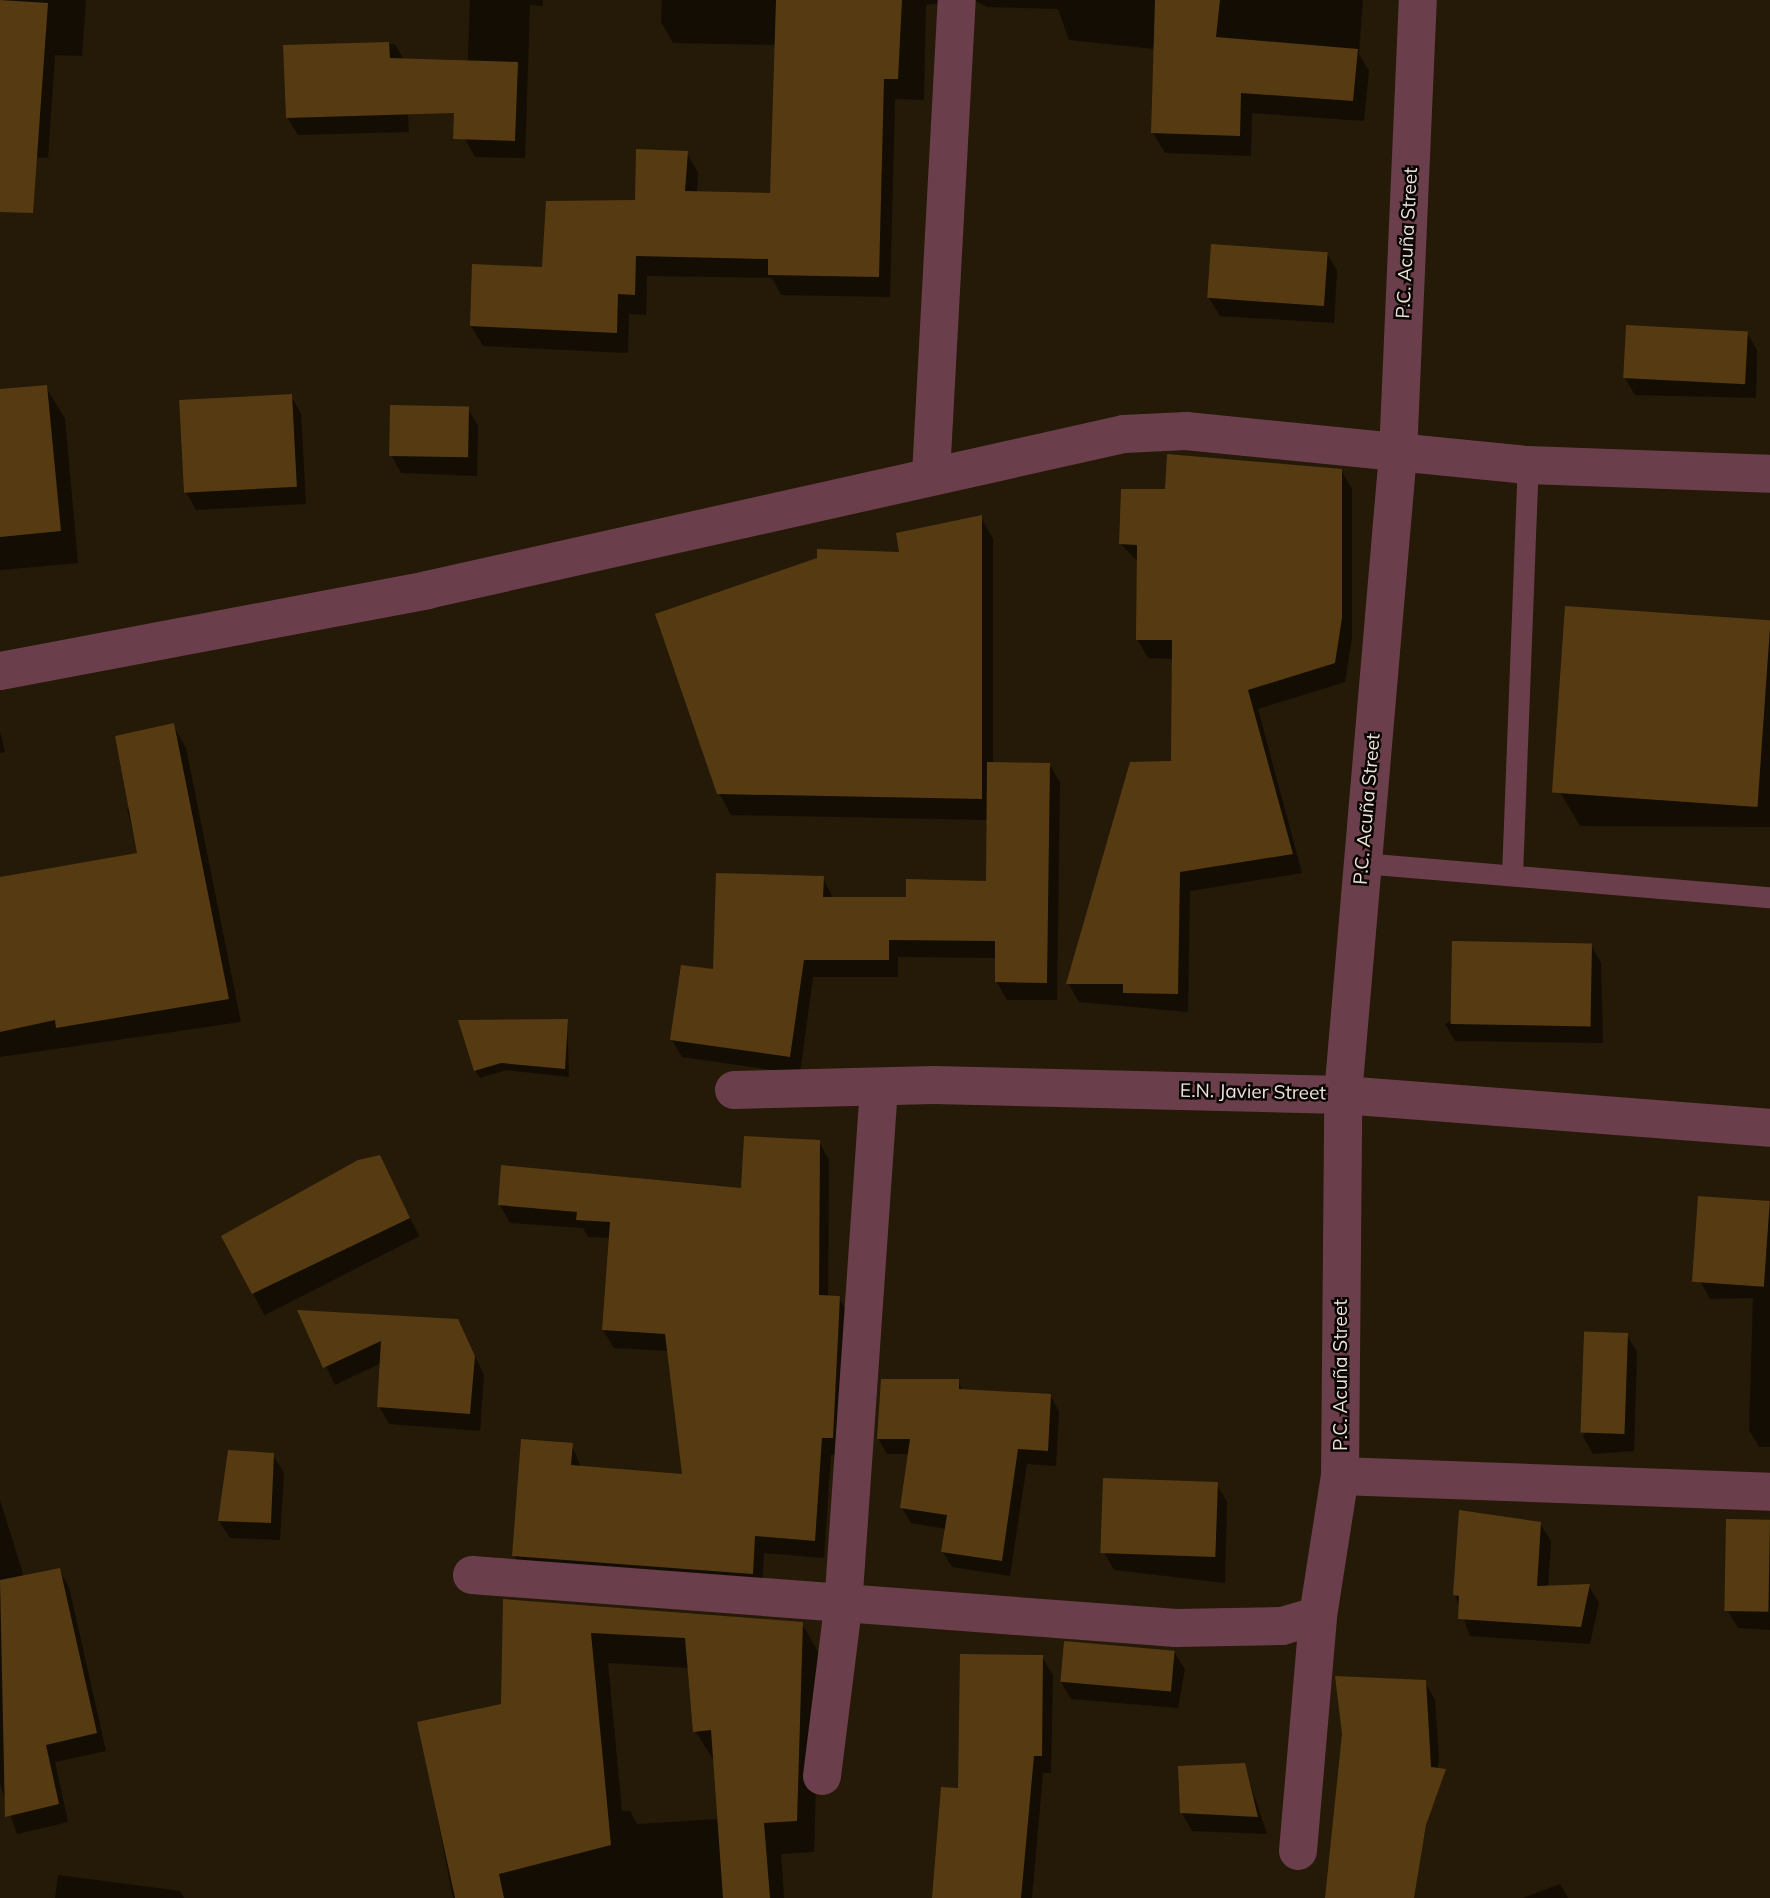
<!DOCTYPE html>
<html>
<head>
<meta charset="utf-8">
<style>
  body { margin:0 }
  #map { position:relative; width:1770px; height:1898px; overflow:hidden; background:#251907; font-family:Mulish,sans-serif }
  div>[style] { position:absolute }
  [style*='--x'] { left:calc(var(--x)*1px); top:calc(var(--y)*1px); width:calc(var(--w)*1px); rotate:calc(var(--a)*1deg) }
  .shadow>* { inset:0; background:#0007; transform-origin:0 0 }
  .building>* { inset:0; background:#563b12; transform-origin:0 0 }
  .service>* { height:21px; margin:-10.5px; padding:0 10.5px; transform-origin:10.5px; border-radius:10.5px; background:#6b3e4b }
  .minor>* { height:38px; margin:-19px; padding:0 19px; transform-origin:19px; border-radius:19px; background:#6b3e4b }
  span { translate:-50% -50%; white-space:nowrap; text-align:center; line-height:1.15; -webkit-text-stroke:5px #0a0502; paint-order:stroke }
  .street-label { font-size:19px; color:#ece4d9 }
</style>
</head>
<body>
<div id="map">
  <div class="shadow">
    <div style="clip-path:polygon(0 0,86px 0,82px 56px,55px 55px,48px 158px,0 155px)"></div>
    <div style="clip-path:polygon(470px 0,543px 0,543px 6px,530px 5px,525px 158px,475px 157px,465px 139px)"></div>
    <div style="clip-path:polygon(662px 0,960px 0,926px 5px,924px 100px,895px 99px,890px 297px,781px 295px,772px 278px,647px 276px,646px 315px,629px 314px,628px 353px,483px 346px,471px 326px,637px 202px,687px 153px,698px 173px,697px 193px,771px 195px,776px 45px,673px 43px,661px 22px)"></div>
    <div style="clip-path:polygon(974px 0,1363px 0,1359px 54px,1369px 71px,1364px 121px,1252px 113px,1251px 156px,1165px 153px,1153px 133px,1155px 49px,1069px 40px,1058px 9px,987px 7px)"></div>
    <div style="clip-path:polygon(395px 44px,405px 62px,409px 132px,298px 135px,287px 117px,285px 47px)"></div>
    <div style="clip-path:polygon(1327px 253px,1337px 271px,1334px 323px,1220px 316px,1209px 298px)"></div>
    <div style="clip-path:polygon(1747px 333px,1757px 350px,1756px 398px,1635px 395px,1625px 378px)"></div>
    <div style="clip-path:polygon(46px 387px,65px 419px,78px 563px,0 570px,0 391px)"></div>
    <div style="clip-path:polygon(291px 396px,301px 414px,306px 504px,196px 510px,186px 492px)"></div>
    <div style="clip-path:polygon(468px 409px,478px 426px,477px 476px,401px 473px,391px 455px)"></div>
    <div style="clip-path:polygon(1341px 470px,1352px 489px,1352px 638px,1345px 682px,1258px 709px,1302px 873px,1190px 891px,1188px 1012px,1079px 1002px,1068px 983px,1173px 762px,1174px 659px,1148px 658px,1137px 639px,1139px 563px,1121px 544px,1167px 491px)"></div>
    <div style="clip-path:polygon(981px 517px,993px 539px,993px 764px,1049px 764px,1060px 782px,1057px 1000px,1007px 1000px,997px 982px,997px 958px,898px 957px,898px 977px,813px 977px,800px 1074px,682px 1057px,672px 1040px,715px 971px,823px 878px,833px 898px,908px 899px,987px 883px,988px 820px,731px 815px,719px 793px)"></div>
    <div style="clip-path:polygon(1770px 623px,1770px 827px,1580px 826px,1560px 792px)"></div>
    <div style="clip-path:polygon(173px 725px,186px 748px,241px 1022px,0 1057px,0 951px,139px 855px,127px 809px,133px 807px)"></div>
    <div style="clip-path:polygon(0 731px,5px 752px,0 753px)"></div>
    <div style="clip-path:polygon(1591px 945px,1601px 963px,1603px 1043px,1455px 1041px,1445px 1024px)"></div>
    <div style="clip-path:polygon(567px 1021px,569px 1077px,506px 1070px,480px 1078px,475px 1070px)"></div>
    <div style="clip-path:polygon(819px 1142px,829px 1160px,828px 1297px,839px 1298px,849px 1315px,842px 1455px,831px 1455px,824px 1558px,764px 1553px,762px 1591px,524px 1573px,514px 1556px,572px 1445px,581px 1468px,684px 1476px,669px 1351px,614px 1348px,603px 1330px,611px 1238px,588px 1237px,583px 1228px,510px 1223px,500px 1205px,742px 1189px)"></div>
    <div style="left:379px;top:1157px;width:89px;height:174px;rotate:63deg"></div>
    <div style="clip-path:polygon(1770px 1202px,1770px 1447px,1759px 1447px,1749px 1430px,1753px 1298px,1710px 1299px,1700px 1281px)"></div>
    <div style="clip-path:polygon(300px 1312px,467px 1339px,484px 1375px,480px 1431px,389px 1424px,379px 1406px,381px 1363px,335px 1385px)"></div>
    <div style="clip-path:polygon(1627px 1335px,1637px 1352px,1634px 1451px,1593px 1454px,1583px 1436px)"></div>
    <div style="clip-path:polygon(958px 1381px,963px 1391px,1050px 1395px,1059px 1411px,1056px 1466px,1027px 1464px,1010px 1576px,952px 1567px,943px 1552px,947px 1529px,911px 1523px,902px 1508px,909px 1454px,887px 1454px,878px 1438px)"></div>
    <div style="clip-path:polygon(273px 1455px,284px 1473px,280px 1540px,230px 1538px,219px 1521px)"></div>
    <div style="clip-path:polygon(1217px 1485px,1227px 1502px,1225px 1583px,1114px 1570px,1104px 1552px)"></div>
    <div style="clip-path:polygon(0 1500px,24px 1577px,59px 1570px,69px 1587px,106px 1751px,55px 1762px,68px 1822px,17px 1834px,0 1784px)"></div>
    <div style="clip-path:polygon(1540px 1523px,1551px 1541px,1548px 1587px,1589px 1586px,1599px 1603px,1590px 1644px,1470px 1636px,1455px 1595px)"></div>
    <div style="clip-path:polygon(1770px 1523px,1770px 1630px,1738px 1628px,1728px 1611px)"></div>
    <div style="clip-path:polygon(evenodd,504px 1601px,802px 1624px,820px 1655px,814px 1852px,781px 1854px,784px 1898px,453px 1898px,419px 1724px,503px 1705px,504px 1601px,608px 1663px,689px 1668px,695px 1731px,715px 1762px,719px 1819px,637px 1824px,630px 1811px,622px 1811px,608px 1663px)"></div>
    <div style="clip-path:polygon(1174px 1652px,1185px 1669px,1178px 1708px,1071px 1699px,1061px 1682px)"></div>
    <div style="clip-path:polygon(1042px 1657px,1053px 1675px,1051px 1773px,1043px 1773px,1032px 1898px,933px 1898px,960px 1790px)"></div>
    <div style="clip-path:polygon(1425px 1682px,1435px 1700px,1439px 1760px,1412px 1898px,1327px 1898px)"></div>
    <div style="clip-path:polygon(1244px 1765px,1267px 1834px,1192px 1831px,1182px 1813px)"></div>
    <div style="clip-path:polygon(58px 1875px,180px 1891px,184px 1898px,55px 1898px)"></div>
    <div style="clip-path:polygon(1560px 1884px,1568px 1898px,1523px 1898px)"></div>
  </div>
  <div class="building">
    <div style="clip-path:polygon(0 0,48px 3px,33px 213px,0 212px)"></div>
    <div style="clip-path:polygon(776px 0,902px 0,898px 79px,884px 79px,879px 277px,768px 275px,768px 259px,636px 256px,635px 295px,618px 294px,617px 333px,470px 326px,472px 264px,542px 267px,546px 201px,635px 200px,636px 149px,688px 151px,685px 191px,770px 193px)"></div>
    <div style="clip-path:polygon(1155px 0,1220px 0,1216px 37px,1358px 49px,1353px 101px,1241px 93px,1240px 136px,1151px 133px)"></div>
    <div style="clip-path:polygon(389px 42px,390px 58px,518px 62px,515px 141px,453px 139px,454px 113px,286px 118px,283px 45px)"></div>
    <div style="left:1211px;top:244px;width:117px;height:54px;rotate:4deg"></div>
    <div style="left:1626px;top:325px;width:122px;height:53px;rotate:3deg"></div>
    <div style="clip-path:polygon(47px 385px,61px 531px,0 537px,0 389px)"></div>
    <div style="left:292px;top:394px;width:93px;height:113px;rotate:87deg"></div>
    <div style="left:390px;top:405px;width:79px;height:51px;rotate:1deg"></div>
    <div style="clip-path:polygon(1167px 454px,1342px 469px,1342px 618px,1335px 663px,1248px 690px,1293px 854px,1180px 872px,1178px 994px,1123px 993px,1123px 984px,1066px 984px,1130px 762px,1171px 761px,1172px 640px,1136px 640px,1137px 545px,1119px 544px,1121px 489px,1165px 489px)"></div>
    <div style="clip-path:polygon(982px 515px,982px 799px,717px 794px,655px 614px,817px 558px,817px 549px,899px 552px,896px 533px)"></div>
    <div style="left:1565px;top:606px;width:206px;height:187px;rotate:4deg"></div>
    <div style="clip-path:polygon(174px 723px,229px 999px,56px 1028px,55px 1020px,0 1032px,0 877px,137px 853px,115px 736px)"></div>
    <div style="clip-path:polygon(987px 762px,1050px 763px,1047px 983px,995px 982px,995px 941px,889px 940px,889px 960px,804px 960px,790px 1057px,670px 1040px,681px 965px,713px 969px,716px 873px,824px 876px,823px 897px,906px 897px,906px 879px,986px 881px)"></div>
    <div style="left:1452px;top:941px;width:140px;height:83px;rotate:1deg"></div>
    <div style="clip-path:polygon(568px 1019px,565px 1069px,501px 1063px,474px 1071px,458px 1020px)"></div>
    <div style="clip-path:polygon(744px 1136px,820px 1140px,819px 1295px,840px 1296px,833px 1438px,822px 1438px,815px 1541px,755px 1536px,753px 1574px,512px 1556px,521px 1439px,573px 1443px,571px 1465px,682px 1474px,665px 1334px,602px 1330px,610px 1222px,576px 1220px,577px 1212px,498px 1205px,501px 1165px,741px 1188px)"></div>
    <div style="clip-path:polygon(380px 1155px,410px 1218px,252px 1294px,221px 1236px,358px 1160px)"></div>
    <div style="left:1698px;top:1196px;width:72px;height:86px;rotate:4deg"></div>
    <div style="clip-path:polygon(297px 1310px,458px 1319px,475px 1356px,470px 1414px,377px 1407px,381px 1341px,323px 1368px)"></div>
    <div style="left:1628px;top:1333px;width:101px;height:44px;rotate:92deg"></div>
    <div style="clip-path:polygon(881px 1379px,959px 1379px,959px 1389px,1051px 1394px,1048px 1451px,1018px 1449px,1002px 1561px,941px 1552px,947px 1515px,900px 1508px,910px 1439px,877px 1439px)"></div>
    <div style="clip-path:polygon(228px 1450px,274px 1453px,271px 1523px,218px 1521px)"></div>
    <div style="left:1103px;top:1478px;width:115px;height:75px;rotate:2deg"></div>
    <div style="clip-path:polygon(1459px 1510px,1541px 1522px,1537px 1586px,1590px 1584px,1581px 1627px,1458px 1619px,1459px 1596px,1453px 1595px)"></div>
    <div style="left:1726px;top:1519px;width:44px;height:92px;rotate:1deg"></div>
    <div style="clip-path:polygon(60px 1568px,97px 1733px,46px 1745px,59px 1804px,5px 1817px,0 1580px)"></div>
    <div style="clip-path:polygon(503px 1599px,803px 1622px,797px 1821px,764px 1823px,770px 1898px,723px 1898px,711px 1730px,693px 1732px,685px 1638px,591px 1633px,611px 1845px,499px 1874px,504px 1898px,455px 1898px,417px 1722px,501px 1704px)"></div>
    <div style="left:1064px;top:1641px;width:111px;height:41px;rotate:5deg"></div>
    <div style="clip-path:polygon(960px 1654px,1043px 1655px,1042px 1756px,1034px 1756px,1021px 1898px,932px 1898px,941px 1787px,958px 1788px)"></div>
    <div style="clip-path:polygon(1335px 1676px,1426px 1680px,1431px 1767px,1446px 1769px,1426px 1825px,1414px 1898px,1325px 1898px,1342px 1734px)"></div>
    <div style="clip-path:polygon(1245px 1763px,1258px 1817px,1180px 1813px,1178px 1766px)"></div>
  </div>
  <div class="service">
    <div style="--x:1362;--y:863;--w:409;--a:4.8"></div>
    <div style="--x:1512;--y:875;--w:410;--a:-87.8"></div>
  </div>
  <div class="minor">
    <div style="--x:931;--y:475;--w:476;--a:-86.9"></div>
    <div style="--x:0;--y:671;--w:435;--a:-10.7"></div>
    <div style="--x:427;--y:590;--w:714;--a:-12.62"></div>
    <div style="--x:1124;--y:434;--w:62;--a:-2.8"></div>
    <div style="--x:1186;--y:431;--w:344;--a:5.7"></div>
    <div style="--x:1528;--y:465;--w:242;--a:2.1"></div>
    <div style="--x:734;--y:1090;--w:200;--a:-1.4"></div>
    <div style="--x:934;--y:1085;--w:409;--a:1.4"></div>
    <div style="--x:1343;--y:1095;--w:428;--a:4.4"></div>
    <div style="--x:1340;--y:1476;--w:430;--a:2.1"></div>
    <div style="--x:472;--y:1575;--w:706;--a:4.31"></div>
    <div style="--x:1176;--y:1628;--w:106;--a:-1.1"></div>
    <div style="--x:1282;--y:1626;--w:37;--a:-16"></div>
    <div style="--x:822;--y:1776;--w:170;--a:-82.9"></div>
    <div style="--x:843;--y:1607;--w:521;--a:-86.04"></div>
    <div style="--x:1298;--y:1851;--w:236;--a:-85.1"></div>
    <div style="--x:1318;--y:1616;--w:142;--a:-81.1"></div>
    <div style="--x:1340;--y:1476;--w:381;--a:-89.5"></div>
    <div style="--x:1343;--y:1095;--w:643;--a:-85.1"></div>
    <div style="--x:1398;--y:454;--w:454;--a:-87.5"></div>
  </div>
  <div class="street-label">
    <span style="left:1407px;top:243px;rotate:-87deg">P.C. Acuña Street</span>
    <span style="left:1367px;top:809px;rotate:-85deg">P.C. Acuña Street</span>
    <span style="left:1253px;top:1092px;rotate:1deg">E.N. Javier Street</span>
    <span style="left:1341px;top:1375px;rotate:-90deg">P.C. Acuña Street</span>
  </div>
</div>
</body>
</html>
